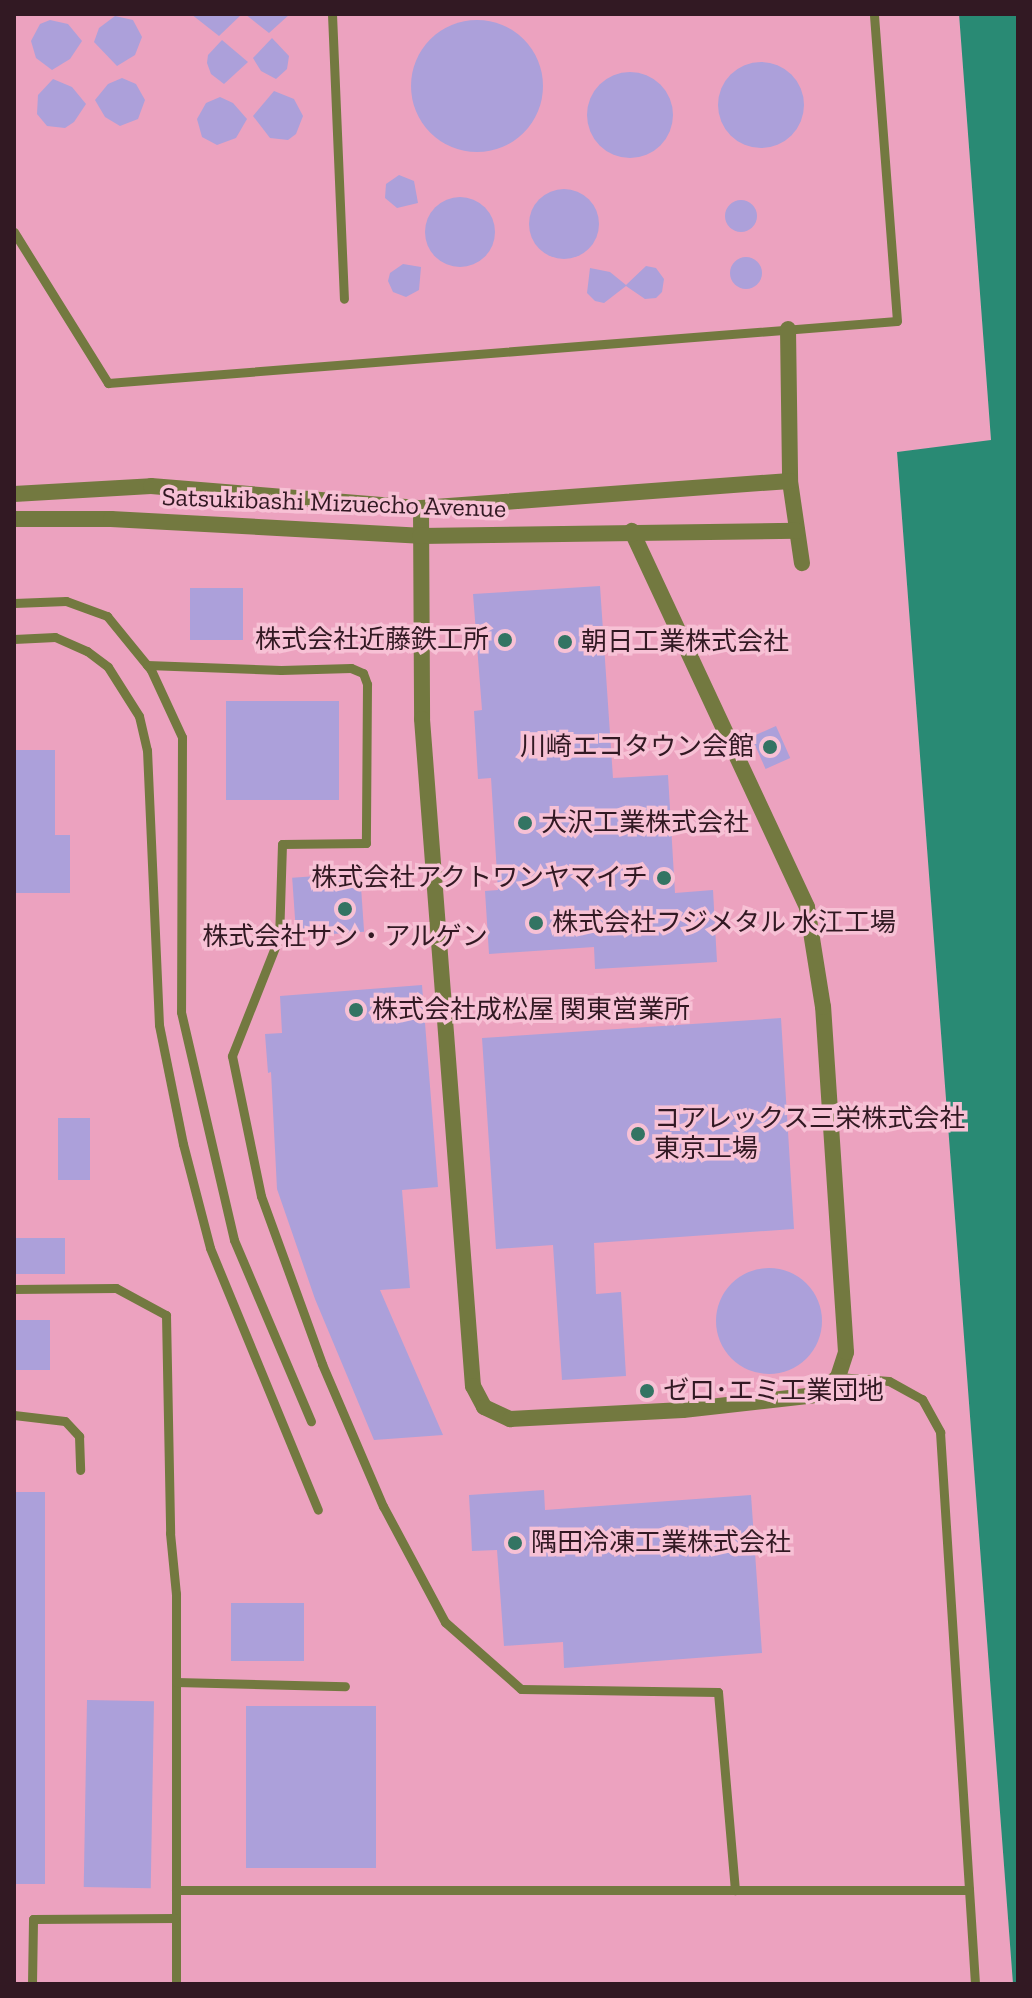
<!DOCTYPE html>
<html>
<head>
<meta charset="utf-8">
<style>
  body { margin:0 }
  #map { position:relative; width:1032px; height:1998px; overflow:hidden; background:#f2afc9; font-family:"Zilla Slab","Noto Sans JP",serif }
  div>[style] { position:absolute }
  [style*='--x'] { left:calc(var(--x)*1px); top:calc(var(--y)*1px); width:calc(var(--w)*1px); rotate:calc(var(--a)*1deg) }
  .built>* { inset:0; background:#eca2bf }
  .water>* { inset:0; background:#298a74 }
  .building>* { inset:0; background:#aca0da; transform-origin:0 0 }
  .round { border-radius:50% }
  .service>* { height:9px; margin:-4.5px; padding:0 4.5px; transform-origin:4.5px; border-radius:4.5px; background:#737940 }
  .minor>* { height:16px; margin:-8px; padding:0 8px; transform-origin:8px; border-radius:8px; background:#737940 }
  .tertiary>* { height:16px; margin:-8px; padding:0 8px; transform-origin:8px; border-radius:8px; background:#737940 }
  .dots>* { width:22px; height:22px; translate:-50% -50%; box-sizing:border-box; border:4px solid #f7c1d5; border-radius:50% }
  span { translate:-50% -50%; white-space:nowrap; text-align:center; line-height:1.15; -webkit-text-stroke:7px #f7c1d5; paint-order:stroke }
  .street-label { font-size:26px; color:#321923 }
  .poi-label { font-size:26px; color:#321923 }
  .right { translate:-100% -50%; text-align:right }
  .left { translate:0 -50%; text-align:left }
  .frame { position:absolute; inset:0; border:16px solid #321923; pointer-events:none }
</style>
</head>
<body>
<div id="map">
  <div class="built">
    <div style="clip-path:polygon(14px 14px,959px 14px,991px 441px,897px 452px,1013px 1984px,14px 1984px)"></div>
  </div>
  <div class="water">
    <div style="clip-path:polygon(959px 14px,1018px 14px,1018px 1984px,1013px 1984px,897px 452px,991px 440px)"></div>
  </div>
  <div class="building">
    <div style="clip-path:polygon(191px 14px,242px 14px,219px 36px)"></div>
    <div style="clip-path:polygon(245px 14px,290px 14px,269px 33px)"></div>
    <div style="clip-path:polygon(115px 16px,133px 20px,142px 37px,135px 55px,117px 66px,94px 42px,99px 28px)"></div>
    <div class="round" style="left:411px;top:20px;width:132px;height:132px"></div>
    <div style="clip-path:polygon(50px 20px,68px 24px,82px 41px,70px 59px,52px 70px,36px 58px,31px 41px,40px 24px)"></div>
    <div style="clip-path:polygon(272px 38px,289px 56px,287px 69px,276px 79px,261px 71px,253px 58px)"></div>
    <div style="clip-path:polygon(222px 40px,248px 62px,224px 84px,211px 74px,207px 63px,208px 55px)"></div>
    <div class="round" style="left:718px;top:62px;width:86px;height:86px"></div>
    <div class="round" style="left:587px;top:72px;width:86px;height:86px"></div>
    <div style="clip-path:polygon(122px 78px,136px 84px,145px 100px,138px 119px,120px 126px,105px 117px,95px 100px,108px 84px)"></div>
    <div style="clip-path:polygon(53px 79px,72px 87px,86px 104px,74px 122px,65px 128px,47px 126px,37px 114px,38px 95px)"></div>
    <div style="clip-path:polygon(274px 91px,294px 99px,303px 116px,296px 134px,288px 140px,270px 138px,253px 116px)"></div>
    <div style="clip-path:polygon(220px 97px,233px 103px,247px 119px,236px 138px,217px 145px,202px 137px,197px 119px,206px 103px)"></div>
    <div style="clip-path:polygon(399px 175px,414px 181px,418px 203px,397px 208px,385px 198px,386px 184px)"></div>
    <div class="round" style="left:529px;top:189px;width:70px;height:70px"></div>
    <div class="round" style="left:425px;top:197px;width:70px;height:70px"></div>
    <div class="round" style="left:725px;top:200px;width:32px;height:32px"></div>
    <div class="round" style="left:730px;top:257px;width:32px;height:32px"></div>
    <div style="clip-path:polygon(403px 264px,421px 267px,419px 290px,406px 297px,393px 292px,388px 281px,390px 273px)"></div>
    <div style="clip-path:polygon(646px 266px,656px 268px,664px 279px,662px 292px,656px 298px,645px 299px,626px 286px,604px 303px,595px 301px,587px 293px,590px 268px,610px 272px,626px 285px)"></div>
    <div style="clip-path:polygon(600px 586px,613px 778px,668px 775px,675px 893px,713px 890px,717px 962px,595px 969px,594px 947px,489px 954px,485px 891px,498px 890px,491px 778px,478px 779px,474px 711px,482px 710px,473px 594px)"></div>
    <div style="left:190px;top:588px;width:53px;height:52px"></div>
    <div style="left:339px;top:701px;width:99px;height:113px;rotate:90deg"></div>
    <div style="left:776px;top:726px;width:35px;height:27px;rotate:66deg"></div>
    <div style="clip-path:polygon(14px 750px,55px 750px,55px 835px,70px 835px,70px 893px,14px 893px)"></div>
    <div style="left:360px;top:873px;width:59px;height:68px;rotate:86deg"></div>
    <div style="clip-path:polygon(422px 985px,438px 1187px,402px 1190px,410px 1288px,380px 1290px,443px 1435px,374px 1440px,315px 1299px,277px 1189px,271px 1072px,268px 1073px,265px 1034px,282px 1033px,280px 996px)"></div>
    <div style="clip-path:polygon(781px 1018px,794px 1229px,594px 1243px,596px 1294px,621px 1292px,626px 1376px,562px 1380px,553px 1245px,496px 1249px,482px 1038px)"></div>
    <div style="left:58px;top:1118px;width:32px;height:62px"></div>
    <div style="left:14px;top:1238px;width:51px;height:36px"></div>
    <div class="round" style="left:716px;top:1268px;width:106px;height:106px"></div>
    <div style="left:14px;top:1320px;width:36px;height:50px"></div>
    <div style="clip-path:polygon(544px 1490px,545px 1510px,751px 1495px,762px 1653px,564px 1668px,563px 1642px,504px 1646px,497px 1550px,472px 1551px,469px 1495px)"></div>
    <div style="left:14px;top:1492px;width:31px;height:392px"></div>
    <div style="left:231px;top:1603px;width:73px;height:58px"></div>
    <div style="left:87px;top:1700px;width:67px;height:187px;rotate:1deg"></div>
    <div style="left:246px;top:1706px;width:130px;height:162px"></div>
  </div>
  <div class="service">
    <div style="--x:332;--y:14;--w:285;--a:87.6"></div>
    <div style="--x:14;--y:232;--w:178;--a:58.1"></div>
    <div style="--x:108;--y:383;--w:791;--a:-4.49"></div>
    <div style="--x:897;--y:321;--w:308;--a:-94.3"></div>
    <div style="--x:14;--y:603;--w:52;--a:-2.2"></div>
    <div style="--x:66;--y:601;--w:44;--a:20.1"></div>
    <div style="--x:107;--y:616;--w:70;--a:50.8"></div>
    <div style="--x:151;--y:670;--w:74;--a:65.2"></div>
    <div style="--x:182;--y:737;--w:275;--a:90.2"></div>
    <div style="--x:181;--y:1012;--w:234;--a:76.9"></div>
    <div style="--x:234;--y:1240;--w:197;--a:67"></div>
    <div style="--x:14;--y:639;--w:41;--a:-2.8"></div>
    <div style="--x:55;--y:637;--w:35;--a:24"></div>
    <div style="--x:87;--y:651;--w:26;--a:37"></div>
    <div style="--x:108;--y:667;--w:58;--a:57.7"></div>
    <div style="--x:139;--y:716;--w:35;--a:77"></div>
    <div style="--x:147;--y:750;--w:275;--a:87.5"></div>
    <div style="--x:159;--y:1025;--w:121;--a:78.6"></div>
    <div style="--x:183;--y:1144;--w:107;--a:75.4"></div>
    <div style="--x:210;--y:1248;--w:283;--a:67.6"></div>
    <div style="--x:147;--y:665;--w:134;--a:2.1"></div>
    <div style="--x:281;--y:670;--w:70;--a:-1.6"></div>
    <div style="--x:351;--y:668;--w:13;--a:23"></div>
    <div style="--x:363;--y:673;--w:12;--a:70"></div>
    <div style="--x:367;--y:684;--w:159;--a:90.4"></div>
    <div style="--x:366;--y:843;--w:84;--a:179.3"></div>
    <div style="--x:282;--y:844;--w:93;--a:91.8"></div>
    <div style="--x:279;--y:937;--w:128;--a:111.6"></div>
    <div style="--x:232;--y:1056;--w:143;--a:78.3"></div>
    <div style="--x:261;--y:1196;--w:179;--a:70"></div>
    <div style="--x:322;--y:1364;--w:155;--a:66.8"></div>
    <div style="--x:383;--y:1506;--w:132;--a:61.9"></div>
    <div style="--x:445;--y:1622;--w:101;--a:41.4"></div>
    <div style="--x:521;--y:1689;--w:197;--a:0.9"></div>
    <div style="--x:718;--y:1692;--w:199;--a:85.1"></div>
    <div style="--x:14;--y:1289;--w:102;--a:-0.6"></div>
    <div style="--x:116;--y:1288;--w:57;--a:28.4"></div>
    <div style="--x:166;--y:1315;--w:218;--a:88.9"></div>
    <div style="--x:170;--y:1533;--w:61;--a:84.4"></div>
    <div style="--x:176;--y:1594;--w:390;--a:90"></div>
    <div style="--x:838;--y:1377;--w:51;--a:4.5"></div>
    <div style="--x:889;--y:1381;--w:38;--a:29"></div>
    <div style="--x:922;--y:1399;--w:38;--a:61"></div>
    <div style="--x:940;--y:1432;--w:553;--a:86.37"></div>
    <div style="--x:14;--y:1415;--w:51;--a:6.7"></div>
    <div style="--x:65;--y:1421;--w:21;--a:47"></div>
    <div style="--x:79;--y:1436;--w:34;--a:88"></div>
    <div style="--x:176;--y:1682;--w:169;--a:1.4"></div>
    <div style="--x:176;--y:1890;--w:793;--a:0"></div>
    <div style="--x:32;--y:1984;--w:65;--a:-89.1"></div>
    <div style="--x:33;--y:1919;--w:142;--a:-0.4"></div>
  </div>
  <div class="minor">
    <div style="--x:788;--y:329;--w:152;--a:89.2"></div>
    <div style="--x:790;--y:481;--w:83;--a:81.7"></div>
    <div style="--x:421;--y:508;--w:211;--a:89.7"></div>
    <div style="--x:422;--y:719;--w:669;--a:85.63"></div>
    <div style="--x:473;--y:1386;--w:24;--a:62"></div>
    <div style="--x:484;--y:1407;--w:29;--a:25"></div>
    <div style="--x:510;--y:1419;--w:173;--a:-3"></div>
    <div style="--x:683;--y:1410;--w:134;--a:-6.4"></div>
    <div style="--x:816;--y:1395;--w:28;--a:-39"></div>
    <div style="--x:838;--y:1377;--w:26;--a:-72"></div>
    <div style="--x:846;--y:1352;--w:346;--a:-93.8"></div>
    <div style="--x:823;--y:1007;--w:101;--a:-99.1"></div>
    <div style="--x:807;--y:907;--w:415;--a:-115"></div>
  </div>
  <div class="tertiary">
    <div style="--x:14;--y:494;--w:137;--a:-3.3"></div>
    <div style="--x:151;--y:486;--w:271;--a:4.7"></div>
    <div style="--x:421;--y:508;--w:370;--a:-4.2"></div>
    <div style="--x:14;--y:519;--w:97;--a:0"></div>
    <div style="--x:111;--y:519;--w:309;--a:3.1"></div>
    <div style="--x:420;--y:536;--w:377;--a:-0.8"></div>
  </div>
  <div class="dots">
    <div style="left:505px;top:640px;background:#337463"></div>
    <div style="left:565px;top:642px;background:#337463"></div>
    <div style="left:770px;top:747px;background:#337463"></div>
    <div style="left:525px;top:823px;background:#337463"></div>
    <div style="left:664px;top:878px;background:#337463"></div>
    <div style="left:345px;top:909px;background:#337463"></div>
    <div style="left:536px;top:923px;background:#337463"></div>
    <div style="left:356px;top:1010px;background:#337463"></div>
    <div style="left:638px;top:1134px;background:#337463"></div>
    <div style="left:647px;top:1391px;background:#337463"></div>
    <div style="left:515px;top:1543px;background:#337463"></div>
  </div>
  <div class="street-label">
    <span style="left:334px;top:503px;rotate:2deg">Satsukibashi Mizuecho Avenue</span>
  </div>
  <div class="poi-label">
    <span class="right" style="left:489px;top:640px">株式会社近藤鉄工所</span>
    <span class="left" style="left:581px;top:642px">朝日工業株式会社</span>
    <span class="right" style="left:754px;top:747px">川崎エコタウン会館</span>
    <span class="left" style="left:541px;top:823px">大沢工業株式会社</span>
    <span class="right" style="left:648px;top:878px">株式会社アクトワンヤマイチ</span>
    <span class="left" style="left:552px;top:923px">株式会社フジメタル 水江工場</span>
    <span style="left:345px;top:937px">株式会社サン・アルゲン</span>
    <span class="left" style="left:372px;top:1010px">株式会社成松屋 関東営業所</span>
    <span class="left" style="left:654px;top:1134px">コアレックス三栄株式会社<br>東京工場</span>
    <span class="left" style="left:663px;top:1391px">ゼロ･エミ工業団地</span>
    <span class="left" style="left:531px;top:1543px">隅田冷凍工業株式会社</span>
  </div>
  <div class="frame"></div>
</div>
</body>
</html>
